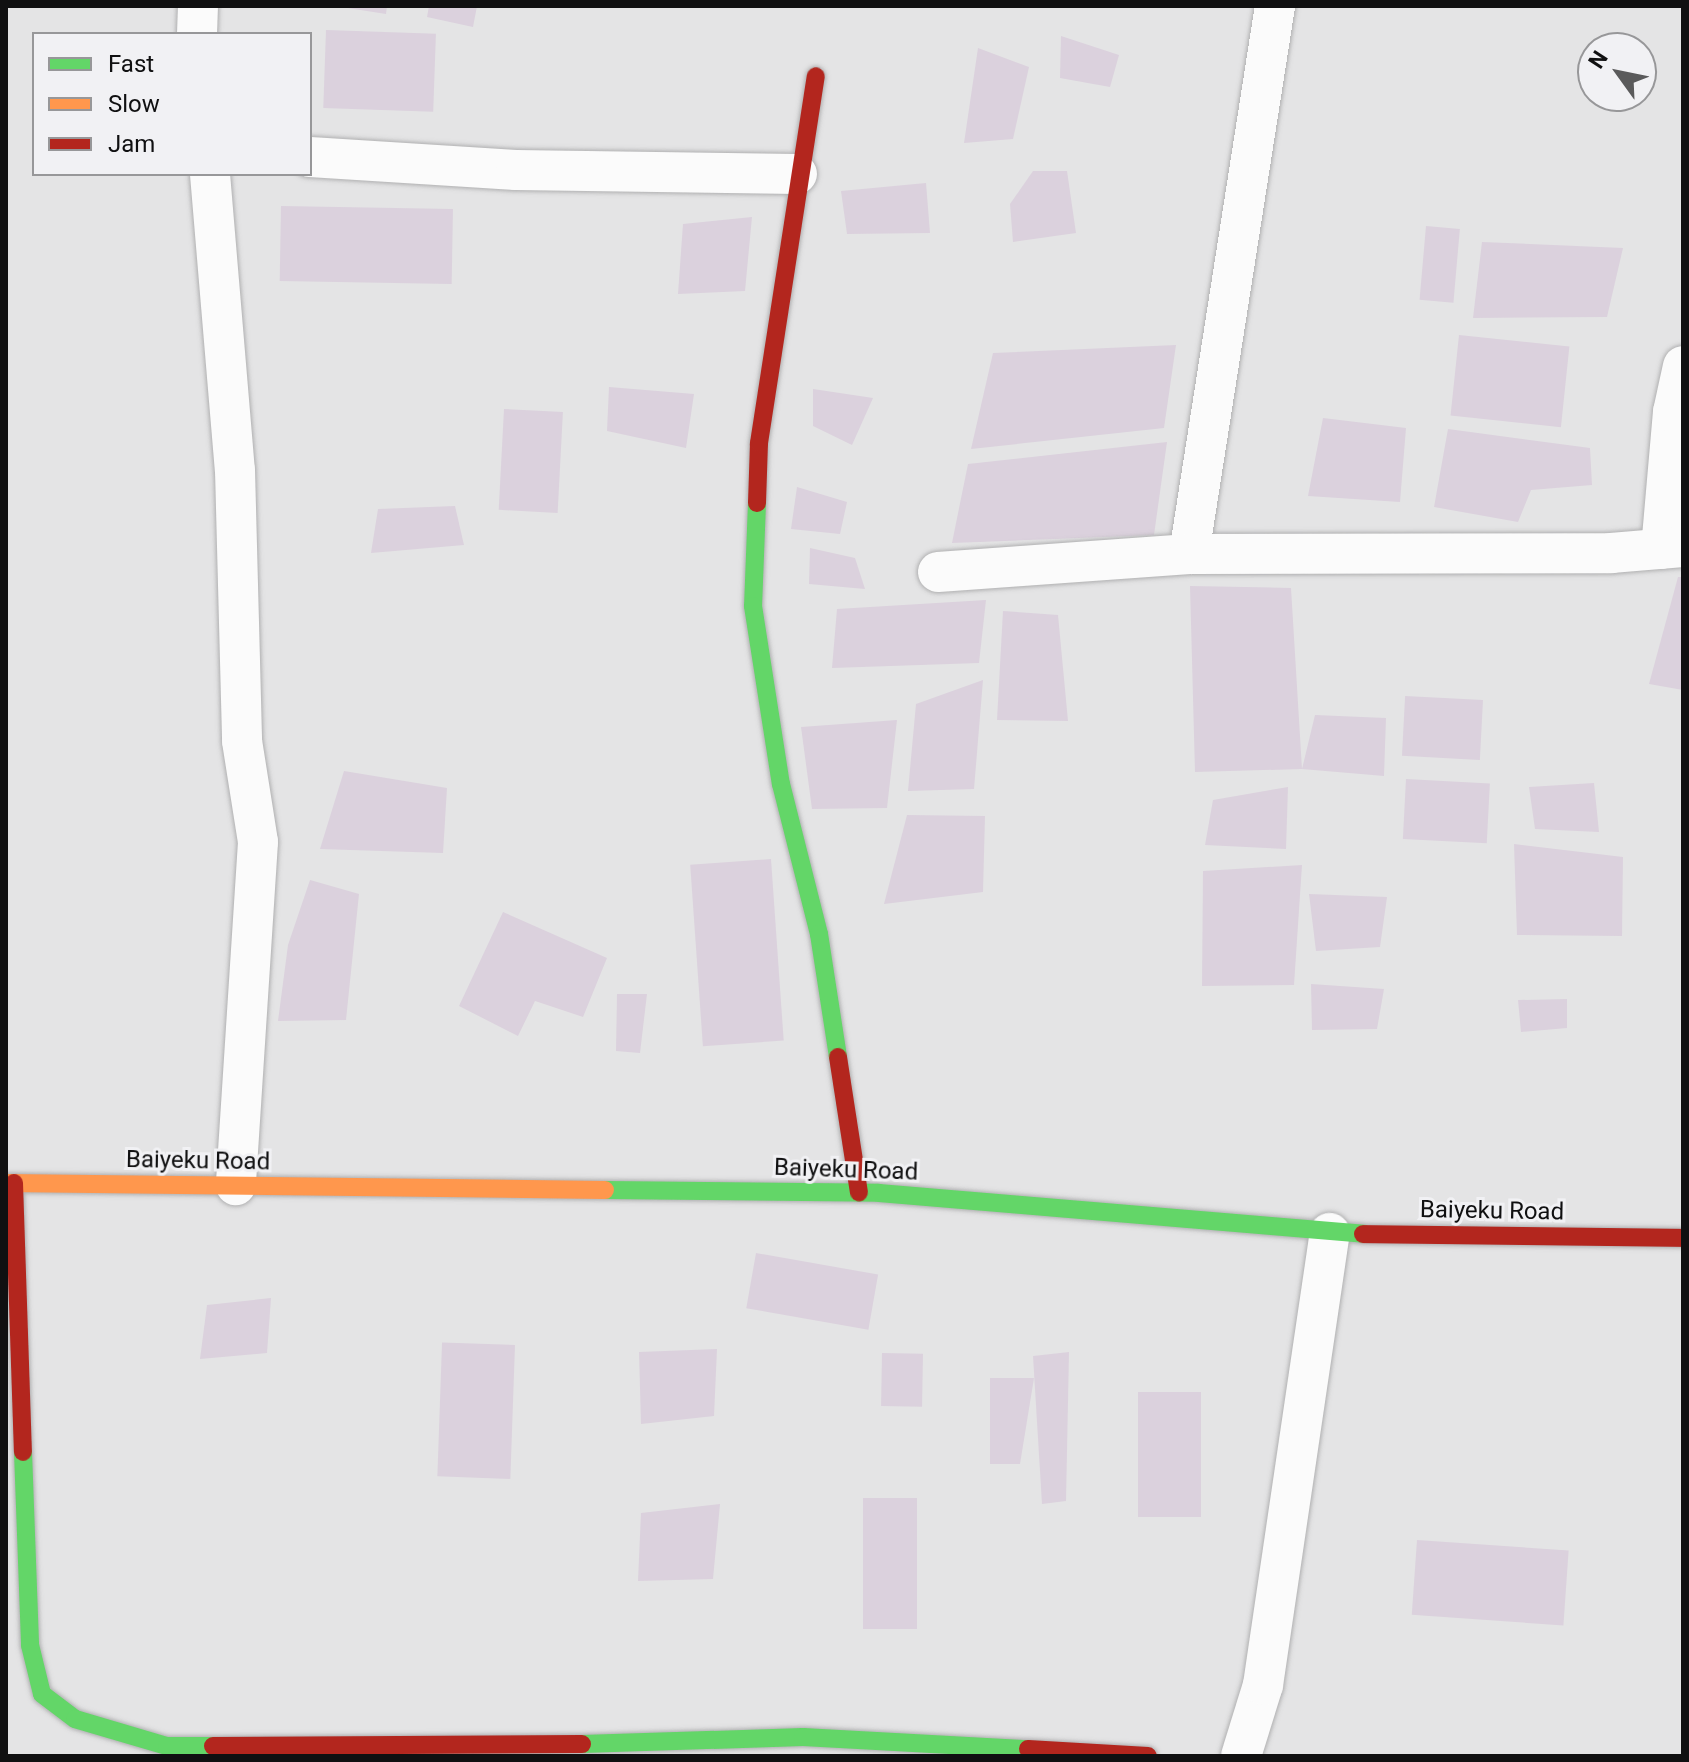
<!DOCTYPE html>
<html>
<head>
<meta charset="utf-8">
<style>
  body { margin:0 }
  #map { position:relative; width:1689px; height:1762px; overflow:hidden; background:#e4e4e5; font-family:Roboto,sans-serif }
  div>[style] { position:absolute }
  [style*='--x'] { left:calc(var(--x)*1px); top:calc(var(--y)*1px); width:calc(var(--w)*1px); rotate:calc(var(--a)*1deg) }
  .building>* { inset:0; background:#dbd1dd; transform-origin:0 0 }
  .roads { filter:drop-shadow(0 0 2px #b0b0b1) drop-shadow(0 0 2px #b0b0b1) }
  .street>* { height:40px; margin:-20px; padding:0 20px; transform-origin:20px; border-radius:20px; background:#fbfbfb }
  .fast>* { height:18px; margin:-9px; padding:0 9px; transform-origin:9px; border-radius:9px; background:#63d668 }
  .slow>* { height:18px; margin:-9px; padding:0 9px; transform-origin:9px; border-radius:9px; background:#ff974d }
  .jam>* { height:18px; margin:-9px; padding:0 9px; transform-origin:9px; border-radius:9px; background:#b3261e }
  span { translate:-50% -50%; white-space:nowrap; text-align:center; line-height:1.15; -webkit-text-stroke:6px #f1f1f4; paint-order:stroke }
  .street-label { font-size:24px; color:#101011 }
  .frame { position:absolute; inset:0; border:8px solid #101011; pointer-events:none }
  .legend { position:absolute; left:32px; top:32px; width:280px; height:144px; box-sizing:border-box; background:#f1f1f4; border:2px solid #979799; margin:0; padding:10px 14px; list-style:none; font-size:24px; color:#101011 }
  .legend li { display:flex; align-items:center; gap:16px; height:40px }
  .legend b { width:40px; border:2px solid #979799 }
  .north { position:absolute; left:1577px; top:32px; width:80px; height:80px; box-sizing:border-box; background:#f1f1f4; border:2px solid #979799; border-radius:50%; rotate:303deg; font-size:22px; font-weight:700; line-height:32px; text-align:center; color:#101011 }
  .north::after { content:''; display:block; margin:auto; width:28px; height:36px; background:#5a5a5b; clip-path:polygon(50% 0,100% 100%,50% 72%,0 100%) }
</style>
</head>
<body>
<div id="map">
  <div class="building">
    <div style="clip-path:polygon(335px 6px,387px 6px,386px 14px)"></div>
    <div style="clip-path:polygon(429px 6px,477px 6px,473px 27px,427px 17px)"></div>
    <div style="left:326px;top:30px;width:110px;height:78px;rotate:2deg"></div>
    <div style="clip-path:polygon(1061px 36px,1119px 55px,1110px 87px,1060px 78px)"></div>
    <div style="clip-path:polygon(978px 48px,1029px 67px,1013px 139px,964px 143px)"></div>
    <div style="clip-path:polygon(1033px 171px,1067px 171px,1076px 233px,1013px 242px,1010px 204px)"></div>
    <div style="clip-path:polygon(926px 183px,930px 233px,847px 234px,841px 191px)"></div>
    <div style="left:281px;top:206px;width:172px;height:75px;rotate:1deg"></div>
    <div style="clip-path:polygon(752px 217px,745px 291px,678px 294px,683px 224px)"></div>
    <div style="left:1426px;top:226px;width:34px;height:74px;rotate:5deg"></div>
    <div style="clip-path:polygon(1482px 242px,1623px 248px,1607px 317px,1473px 318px)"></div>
    <div style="left:1459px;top:335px;width:111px;height:81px;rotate:6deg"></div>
    <div style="clip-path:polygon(1176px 345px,1164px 428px,971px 449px,993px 353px)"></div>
    <div style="clip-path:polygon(609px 387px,694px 394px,686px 448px,607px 431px)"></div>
    <div style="clip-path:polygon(813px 389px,873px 398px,852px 445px,813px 426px)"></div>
    <div style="left:504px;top:409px;width:59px;height:101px;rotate:3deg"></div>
    <div style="clip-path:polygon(1323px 418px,1406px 428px,1400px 502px,1308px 496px)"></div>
    <div style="clip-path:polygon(1448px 429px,1590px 448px,1592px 485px,1531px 490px,1518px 522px,1434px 507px)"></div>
    <div style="clip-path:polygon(1167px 442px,1154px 535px,952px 543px,968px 464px)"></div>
    <div style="clip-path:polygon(797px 487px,847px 502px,840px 534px,791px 529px)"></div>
    <div style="clip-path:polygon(455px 506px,464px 545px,371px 553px,378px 509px)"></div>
    <div style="clip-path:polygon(810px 548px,855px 558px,865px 589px,809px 584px)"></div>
    <div style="clip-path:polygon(1678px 577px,1683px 577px,1683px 690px,1649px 684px)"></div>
    <div style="clip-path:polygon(1190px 586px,1291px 588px,1302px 769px,1315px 715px,1386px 718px,1384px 776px,1302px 769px,1195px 772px)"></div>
    <div style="clip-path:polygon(986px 600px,979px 663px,832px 668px,837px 609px)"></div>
    <div style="clip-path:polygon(1003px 611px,1058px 615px,1068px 721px,997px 720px)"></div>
    <div style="clip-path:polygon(983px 680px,974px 789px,908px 791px,916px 704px)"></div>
    <div style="left:1483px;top:700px;width:60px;height:78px;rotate:93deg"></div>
    <div style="clip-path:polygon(897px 720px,887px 808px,812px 809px,801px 727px)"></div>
    <div style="clip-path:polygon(344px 771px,447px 788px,443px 853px,320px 849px)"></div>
    <div style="left:1406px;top:779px;width:84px;height:60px;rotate:3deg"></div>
    <div style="clip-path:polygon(1594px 783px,1599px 832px,1535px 829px,1529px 787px)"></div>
    <div style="clip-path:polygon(1288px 787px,1286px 849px,1205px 845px,1213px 800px)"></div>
    <div style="clip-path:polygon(907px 815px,985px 816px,983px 892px,884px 904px)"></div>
    <div style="clip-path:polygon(1514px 844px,1623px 857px,1622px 936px,1517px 935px)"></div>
    <div style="left:771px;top:859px;width:182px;height:81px;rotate:86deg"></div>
    <div style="clip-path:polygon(1302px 865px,1294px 985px,1202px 986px,1203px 871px)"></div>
    <div style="clip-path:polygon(310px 880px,359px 894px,346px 1020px,278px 1021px,288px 945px)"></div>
    <div style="clip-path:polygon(1309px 894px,1387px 897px,1380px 947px,1316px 951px)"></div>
    <div style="clip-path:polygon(503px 912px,607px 958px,583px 1017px,535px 1001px,518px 1036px,459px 1006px)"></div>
    <div style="clip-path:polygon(1311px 984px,1384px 989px,1377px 1029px,1312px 1030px)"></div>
    <div style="clip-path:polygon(617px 994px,647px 994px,640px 1053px,616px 1051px)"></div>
    <div style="clip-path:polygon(1567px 999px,1567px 1028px,1521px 1032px,1518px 1000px)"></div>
    <div style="left:756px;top:1253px;width:124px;height:56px;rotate:10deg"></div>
    <div style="clip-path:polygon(271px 1298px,267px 1353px,200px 1359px,207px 1305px)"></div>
    <div style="left:515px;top:1345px;width:134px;height:73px;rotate:92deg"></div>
    <div style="clip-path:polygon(717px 1349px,714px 1416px,641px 1424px,639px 1352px)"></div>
    <div style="clip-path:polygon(1069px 1352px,1066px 1501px,1042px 1504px,1033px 1356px)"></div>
    <div style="left:882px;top:1353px;width:41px;height:53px;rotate:1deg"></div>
    <div style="clip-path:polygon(990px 1378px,1034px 1378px,1020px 1464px,990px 1464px)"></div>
    <div style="left:1138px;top:1392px;width:63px;height:125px"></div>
    <div style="left:863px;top:1498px;width:54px;height:131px"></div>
    <div style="clip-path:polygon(720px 1504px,713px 1579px,638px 1581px,641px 1513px)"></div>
    <div style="left:1417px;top:1540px;width:152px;height:75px;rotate:4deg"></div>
  </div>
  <div class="roads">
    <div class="street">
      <div style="--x:197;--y:34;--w:28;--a:-88"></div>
      <div style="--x:310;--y:157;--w:206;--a:3.6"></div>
      <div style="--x:516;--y:170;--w:281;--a:0.8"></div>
      <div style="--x:210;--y:174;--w:297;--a:85.2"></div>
      <div style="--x:235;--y:470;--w:271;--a:88.5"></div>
      <div style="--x:242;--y:741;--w:102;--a:81"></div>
      <div style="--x:258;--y:842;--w:344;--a:93.7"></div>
      <div style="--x:1661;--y:549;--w:138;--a:-85"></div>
      <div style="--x:1673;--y:412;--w:47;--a:-77.7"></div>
      <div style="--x:1189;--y:554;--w:555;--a:-81.08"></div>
      <div style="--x:938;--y:572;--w:252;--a:-4.1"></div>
      <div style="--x:1189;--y:554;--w:422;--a:-0.1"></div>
      <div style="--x:1611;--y:553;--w:72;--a:-4.8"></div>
      <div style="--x:1241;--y:1756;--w:74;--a:-72.8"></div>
      <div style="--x:1263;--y:1685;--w:457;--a:-81.6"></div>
    </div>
    <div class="fast">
      <div style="--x:757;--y:503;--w:103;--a:92.2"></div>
      <div style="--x:753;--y:606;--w:180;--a:81.1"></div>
      <div style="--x:781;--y:784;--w:155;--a:75.8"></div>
      <div style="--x:819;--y:934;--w:124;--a:81.2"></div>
      <div style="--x:605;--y:1190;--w:274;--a:0.6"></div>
      <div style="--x:879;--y:1193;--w:486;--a:4.8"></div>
      <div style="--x:23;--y:1452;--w:193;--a:87.9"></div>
      <div style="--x:30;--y:1645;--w:50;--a:76.2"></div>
      <div style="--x:42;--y:1694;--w:41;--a:37.1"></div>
      <div style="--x:75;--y:1719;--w:96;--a:16.4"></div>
      <div style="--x:167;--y:1746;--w:46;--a:0"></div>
      <div style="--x:582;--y:1744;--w:221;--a:-1.8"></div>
      <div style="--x:803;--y:1737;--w:225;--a:3.1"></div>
    </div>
    <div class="slow">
      <div style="--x:6;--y:1183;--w:599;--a:0.67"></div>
    </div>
    <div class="jam">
      <div style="--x:757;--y:503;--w:60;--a:-88.1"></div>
      <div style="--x:759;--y:443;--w:371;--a:-81.2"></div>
      <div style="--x:838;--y:1057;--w:137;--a:81.2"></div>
      <div style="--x:14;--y:1183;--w:269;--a:88.1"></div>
      <div style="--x:1363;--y:1234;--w:320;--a:0.7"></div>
      <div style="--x:213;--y:1746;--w:369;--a:-0.3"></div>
      <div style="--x:1028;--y:1749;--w:120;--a:3.3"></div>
    </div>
  </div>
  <div class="street-label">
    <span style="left:198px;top:1161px;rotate:1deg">Baiyeku Road</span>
    <span style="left:846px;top:1170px;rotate:2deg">Baiyeku Road</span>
    <span style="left:1492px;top:1211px;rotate:1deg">Baiyeku Road</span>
  </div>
  <div class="frame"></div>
  <ul class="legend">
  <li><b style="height:10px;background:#63d668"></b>Fast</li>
  <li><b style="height:10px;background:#ff974d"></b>Slow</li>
  <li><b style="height:10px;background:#b3261e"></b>Jam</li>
  </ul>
  <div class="north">N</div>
</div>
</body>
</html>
